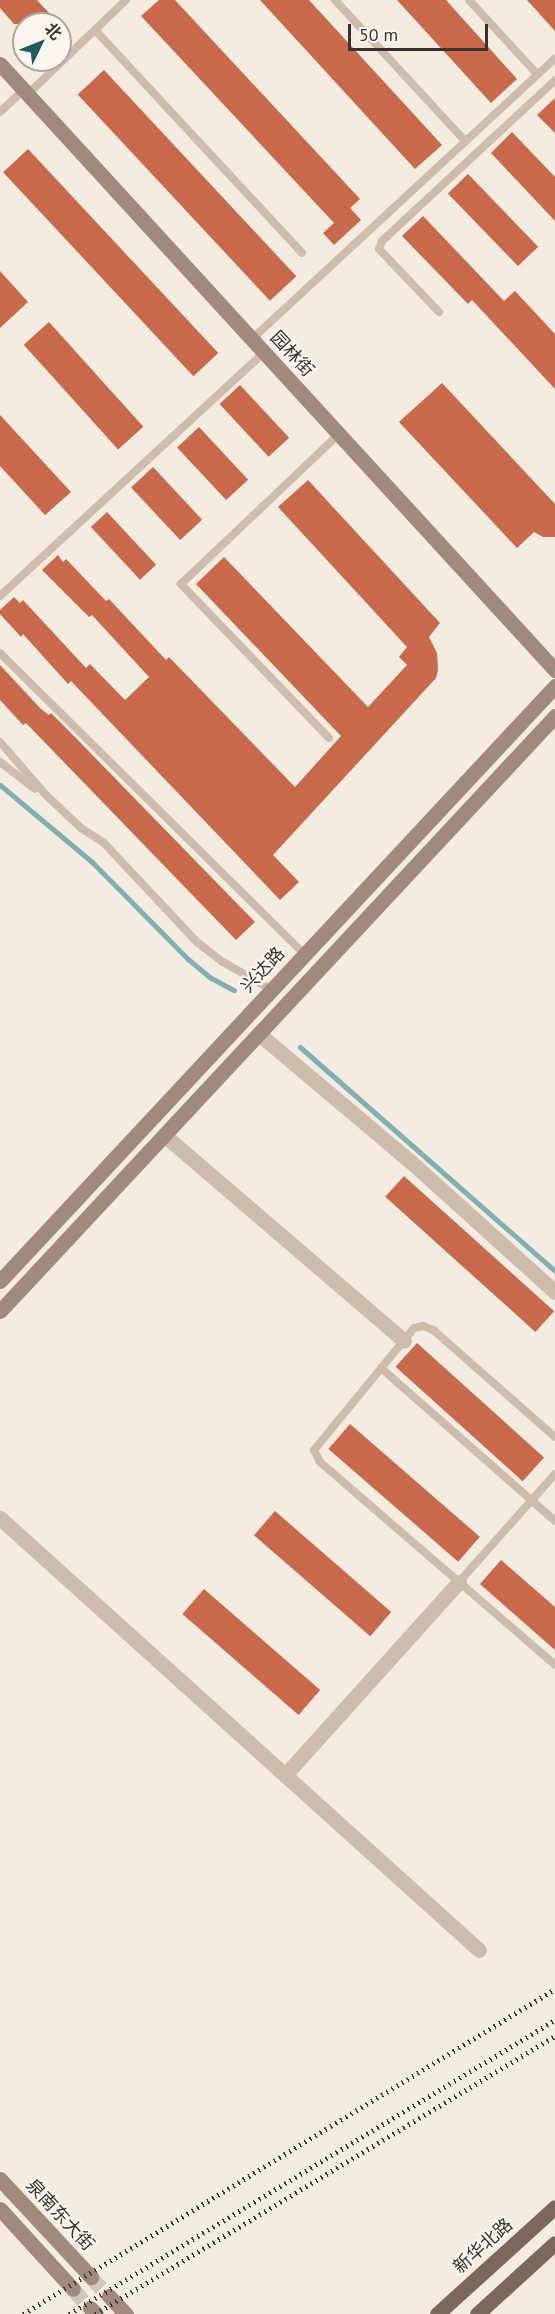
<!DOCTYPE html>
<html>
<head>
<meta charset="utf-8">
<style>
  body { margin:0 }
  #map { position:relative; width:555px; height:2314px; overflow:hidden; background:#f4ebe1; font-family:"PT Sans","Noto Sans SC",sans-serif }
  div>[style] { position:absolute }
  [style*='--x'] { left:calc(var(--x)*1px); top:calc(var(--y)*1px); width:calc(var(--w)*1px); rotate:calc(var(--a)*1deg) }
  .stream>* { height:5px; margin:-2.5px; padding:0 2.5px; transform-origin:2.5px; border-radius:2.5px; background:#7fb0b2 }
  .building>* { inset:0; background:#c8694b; transform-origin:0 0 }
  .secondary-tunnel>* { height:15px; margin-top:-7.5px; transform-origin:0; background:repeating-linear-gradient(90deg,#cfc6bd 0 15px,transparent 0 23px) }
  .lane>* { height:8px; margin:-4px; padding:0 4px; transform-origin:4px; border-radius:4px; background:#cdbbac }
  .street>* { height:15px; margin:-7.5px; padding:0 7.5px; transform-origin:7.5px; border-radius:7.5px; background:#cdbbac }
  .secondary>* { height:15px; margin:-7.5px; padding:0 7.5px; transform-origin:7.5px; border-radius:7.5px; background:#a18a7d }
  .primary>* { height:15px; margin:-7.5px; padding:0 7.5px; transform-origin:7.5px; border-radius:7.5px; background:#7d675c }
  .rail>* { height:4.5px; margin-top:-2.25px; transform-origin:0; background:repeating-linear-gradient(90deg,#3b302b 0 1.5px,transparent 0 6px) }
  span { translate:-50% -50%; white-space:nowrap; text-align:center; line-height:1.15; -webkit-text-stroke:4.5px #fbf5ee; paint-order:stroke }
  .street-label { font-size:18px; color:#3b302b }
  .north { position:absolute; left:12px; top:12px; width:60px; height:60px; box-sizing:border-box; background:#fbf5ee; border:2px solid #aea6a0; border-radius:50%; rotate:47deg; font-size:16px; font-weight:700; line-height:24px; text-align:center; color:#3b302b }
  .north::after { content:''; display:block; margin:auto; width:21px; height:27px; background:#1f5a5e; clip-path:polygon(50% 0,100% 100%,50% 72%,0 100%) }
  .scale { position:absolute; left:348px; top:24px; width:140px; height:27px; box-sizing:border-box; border:3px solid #3b302b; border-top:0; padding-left:8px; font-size:18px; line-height:21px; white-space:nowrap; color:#3b302b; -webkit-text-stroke:4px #fbf5ee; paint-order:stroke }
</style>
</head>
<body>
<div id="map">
  <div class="stream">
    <div style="--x:0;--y:785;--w:120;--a:39.9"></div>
    <div style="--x:92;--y:862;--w:136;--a:45.3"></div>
    <div style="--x:188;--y:959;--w:30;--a:40"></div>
    <div style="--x:211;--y:978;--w:26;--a:28"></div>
    <div style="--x:300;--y:1047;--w:339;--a:41.3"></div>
  </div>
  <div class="building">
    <div style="clip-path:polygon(0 0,37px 0,50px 14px,39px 24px,14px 24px,0 8px)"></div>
    <div style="clip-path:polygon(159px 0,175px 0,360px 199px,350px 208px,361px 220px,334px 245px,323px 233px,334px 223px,141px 16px)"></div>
    <div style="clip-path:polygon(260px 0,309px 0,442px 145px,415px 169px)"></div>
    <div style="clip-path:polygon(397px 0,446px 0,517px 79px,491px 103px)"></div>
    <div style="clip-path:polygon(527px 0,555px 0,555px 31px)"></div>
    <div style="left:104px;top:70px;width:282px;height:36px;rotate:47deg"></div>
    <div style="clip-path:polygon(555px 98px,555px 133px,537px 115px)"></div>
    <div style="clip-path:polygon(512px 132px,555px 177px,555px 221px,491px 153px)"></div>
    <div style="left:28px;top:149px;width:279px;height:34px;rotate:47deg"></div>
    <div style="left:468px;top:174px;width:101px;height:28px;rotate:46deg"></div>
    <div style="clip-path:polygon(423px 216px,504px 301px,515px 291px,555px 334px,555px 389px,472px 300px,468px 304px,402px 236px)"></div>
    <div style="clip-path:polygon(0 271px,28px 302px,0 328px)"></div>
    <div style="left:49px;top:322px;width:141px;height:34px;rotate:48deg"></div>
    <div style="clip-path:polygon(442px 383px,555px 504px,555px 537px,543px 537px,534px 532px,517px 548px,399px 422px)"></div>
    <div style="left:240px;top:385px;width:72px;height:28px;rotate:47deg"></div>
    <div style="clip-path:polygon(0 415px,71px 492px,45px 515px,0 466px)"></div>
    <div style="left:199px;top:427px;width:72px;height:30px;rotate:47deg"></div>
    <div style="left:153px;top:467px;width:72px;height:30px;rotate:47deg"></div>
    <div style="clip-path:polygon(308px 480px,440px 623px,429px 637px,437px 653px,438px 670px,436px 678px,273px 855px,299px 882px,280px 900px,71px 681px,68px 684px,23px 634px,21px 637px,0 614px,0 610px,14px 597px,20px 603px,23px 600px,86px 668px,90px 664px,125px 700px,149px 677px,92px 615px,89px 617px,42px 570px,58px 555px,63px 562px,66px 559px,106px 601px,109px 599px,166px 660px,169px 657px,295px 787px,341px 736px,196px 584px,224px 557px,368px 707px,407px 665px,399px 657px,407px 647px,278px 507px)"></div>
    <div style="left:107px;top:512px;width:72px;height:22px;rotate:47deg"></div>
    <div style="clip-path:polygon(0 665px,41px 709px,49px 715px,51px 713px,70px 732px,255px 922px,236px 940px,26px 723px,23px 725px,0 700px)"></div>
    <div style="left:404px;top:1176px;width:202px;height:28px;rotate:42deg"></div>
    <div style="left:417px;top:1343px;width:171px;height:32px;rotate:42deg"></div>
    <div style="left:350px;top:1424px;width:172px;height:33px;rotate:41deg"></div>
    <div style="left:275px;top:1511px;width:154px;height:32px;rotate:41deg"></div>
    <div style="clip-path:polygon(501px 1560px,555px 1607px,555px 1650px,480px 1584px)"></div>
    <div style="left:204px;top:1589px;width:154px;height:33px;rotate:41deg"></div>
  </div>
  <div class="secondary-tunnel">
    <div style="--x:91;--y:2277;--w:26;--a:47"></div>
    <div style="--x:73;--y:2289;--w:25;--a:48"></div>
  </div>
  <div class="lane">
    <div style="--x:335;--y:0;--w:192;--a:47.3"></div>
    <div style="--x:469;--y:0;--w:100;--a:47.4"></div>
    <div style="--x:95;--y:30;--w:304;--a:47.1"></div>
    <div style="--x:28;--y:94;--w:136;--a:-43.8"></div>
    <div style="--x:0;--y:112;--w:33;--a:-43"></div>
    <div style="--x:439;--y:312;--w:87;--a:-133.6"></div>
    <div style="--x:379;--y:249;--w:9;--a:-69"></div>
    <div style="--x:382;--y:241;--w:236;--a:-42.9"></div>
    <div style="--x:252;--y:339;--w:413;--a:-42.8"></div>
    <div style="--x:0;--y:596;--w:359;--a:-42.7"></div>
    <div style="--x:0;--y:653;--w:429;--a:44.7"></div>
    <div style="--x:329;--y:738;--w:214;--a:-133.9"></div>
    <div style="--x:181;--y:584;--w:218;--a:-43.5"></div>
    <div style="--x:0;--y:742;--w:69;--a:49.1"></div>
    <div style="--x:45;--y:794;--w:50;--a:43.4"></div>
    <div style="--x:81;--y:828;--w:27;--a:33"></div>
    <div style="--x:104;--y:843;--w:136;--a:46.8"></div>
    <div style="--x:197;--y:942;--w:33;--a:38"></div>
    <div style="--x:223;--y:962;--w:56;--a:29.7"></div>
    <div style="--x:0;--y:762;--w:44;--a:37.6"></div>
    <div style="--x:381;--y:1368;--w:232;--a:41.3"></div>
    <div style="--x:555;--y:1437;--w:162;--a:-138.7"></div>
    <div style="--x:433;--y:1330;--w:11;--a:-158"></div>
    <div style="--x:423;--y:1326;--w:9;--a:167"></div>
    <div style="--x:414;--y:1328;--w:158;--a:129.3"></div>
    <div style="--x:314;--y:1450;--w:13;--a:63"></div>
    <div style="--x:320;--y:1462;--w:311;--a:40.8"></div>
    <div style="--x:459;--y:1582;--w:144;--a:-48.4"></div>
  </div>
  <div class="street">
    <div style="--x:259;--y:1034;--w:197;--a:40.1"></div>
    <div style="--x:410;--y:1161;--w:195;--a:42.1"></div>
    <div style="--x:164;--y:1135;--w:316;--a:40.6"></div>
    <div style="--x:0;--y:1518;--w:645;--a:42.05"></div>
    <div style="--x:285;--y:1775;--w:260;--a:-48"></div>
  </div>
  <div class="secondary">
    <div style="--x:0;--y:64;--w:822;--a:47.52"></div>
    <div style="--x:0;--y:1281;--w:814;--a:-46.99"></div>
    <div style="--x:0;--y:1311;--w:814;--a:-46.99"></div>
    <div style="--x:0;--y:2179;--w:134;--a:47.1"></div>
    <div style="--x:0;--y:2209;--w:108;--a:47.6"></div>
    <div style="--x:109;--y:2296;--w:25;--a:47"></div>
    <div style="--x:90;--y:2308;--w:8;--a:45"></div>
  </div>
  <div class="primary">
    <div style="--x:437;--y:2314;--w:159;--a:-42.2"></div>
    <div style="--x:477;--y:2314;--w:105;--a:-42.3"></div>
  </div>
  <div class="rail">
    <div style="--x:23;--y:2314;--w:623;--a:-31.42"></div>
    <div style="--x:69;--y:2314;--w:568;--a:-31.17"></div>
    <div style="--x:95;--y:2314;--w:537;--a:-31.15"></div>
  </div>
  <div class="street-label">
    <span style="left:292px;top:354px;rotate:47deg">园林街</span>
    <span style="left:263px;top:970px;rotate:-47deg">兴达路</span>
    <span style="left:60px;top:2215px;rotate:47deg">泉南东大街</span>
    <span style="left:483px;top:2246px;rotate:-42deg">新华北路</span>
  </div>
  <div class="north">北</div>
  <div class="scale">50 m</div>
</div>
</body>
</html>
